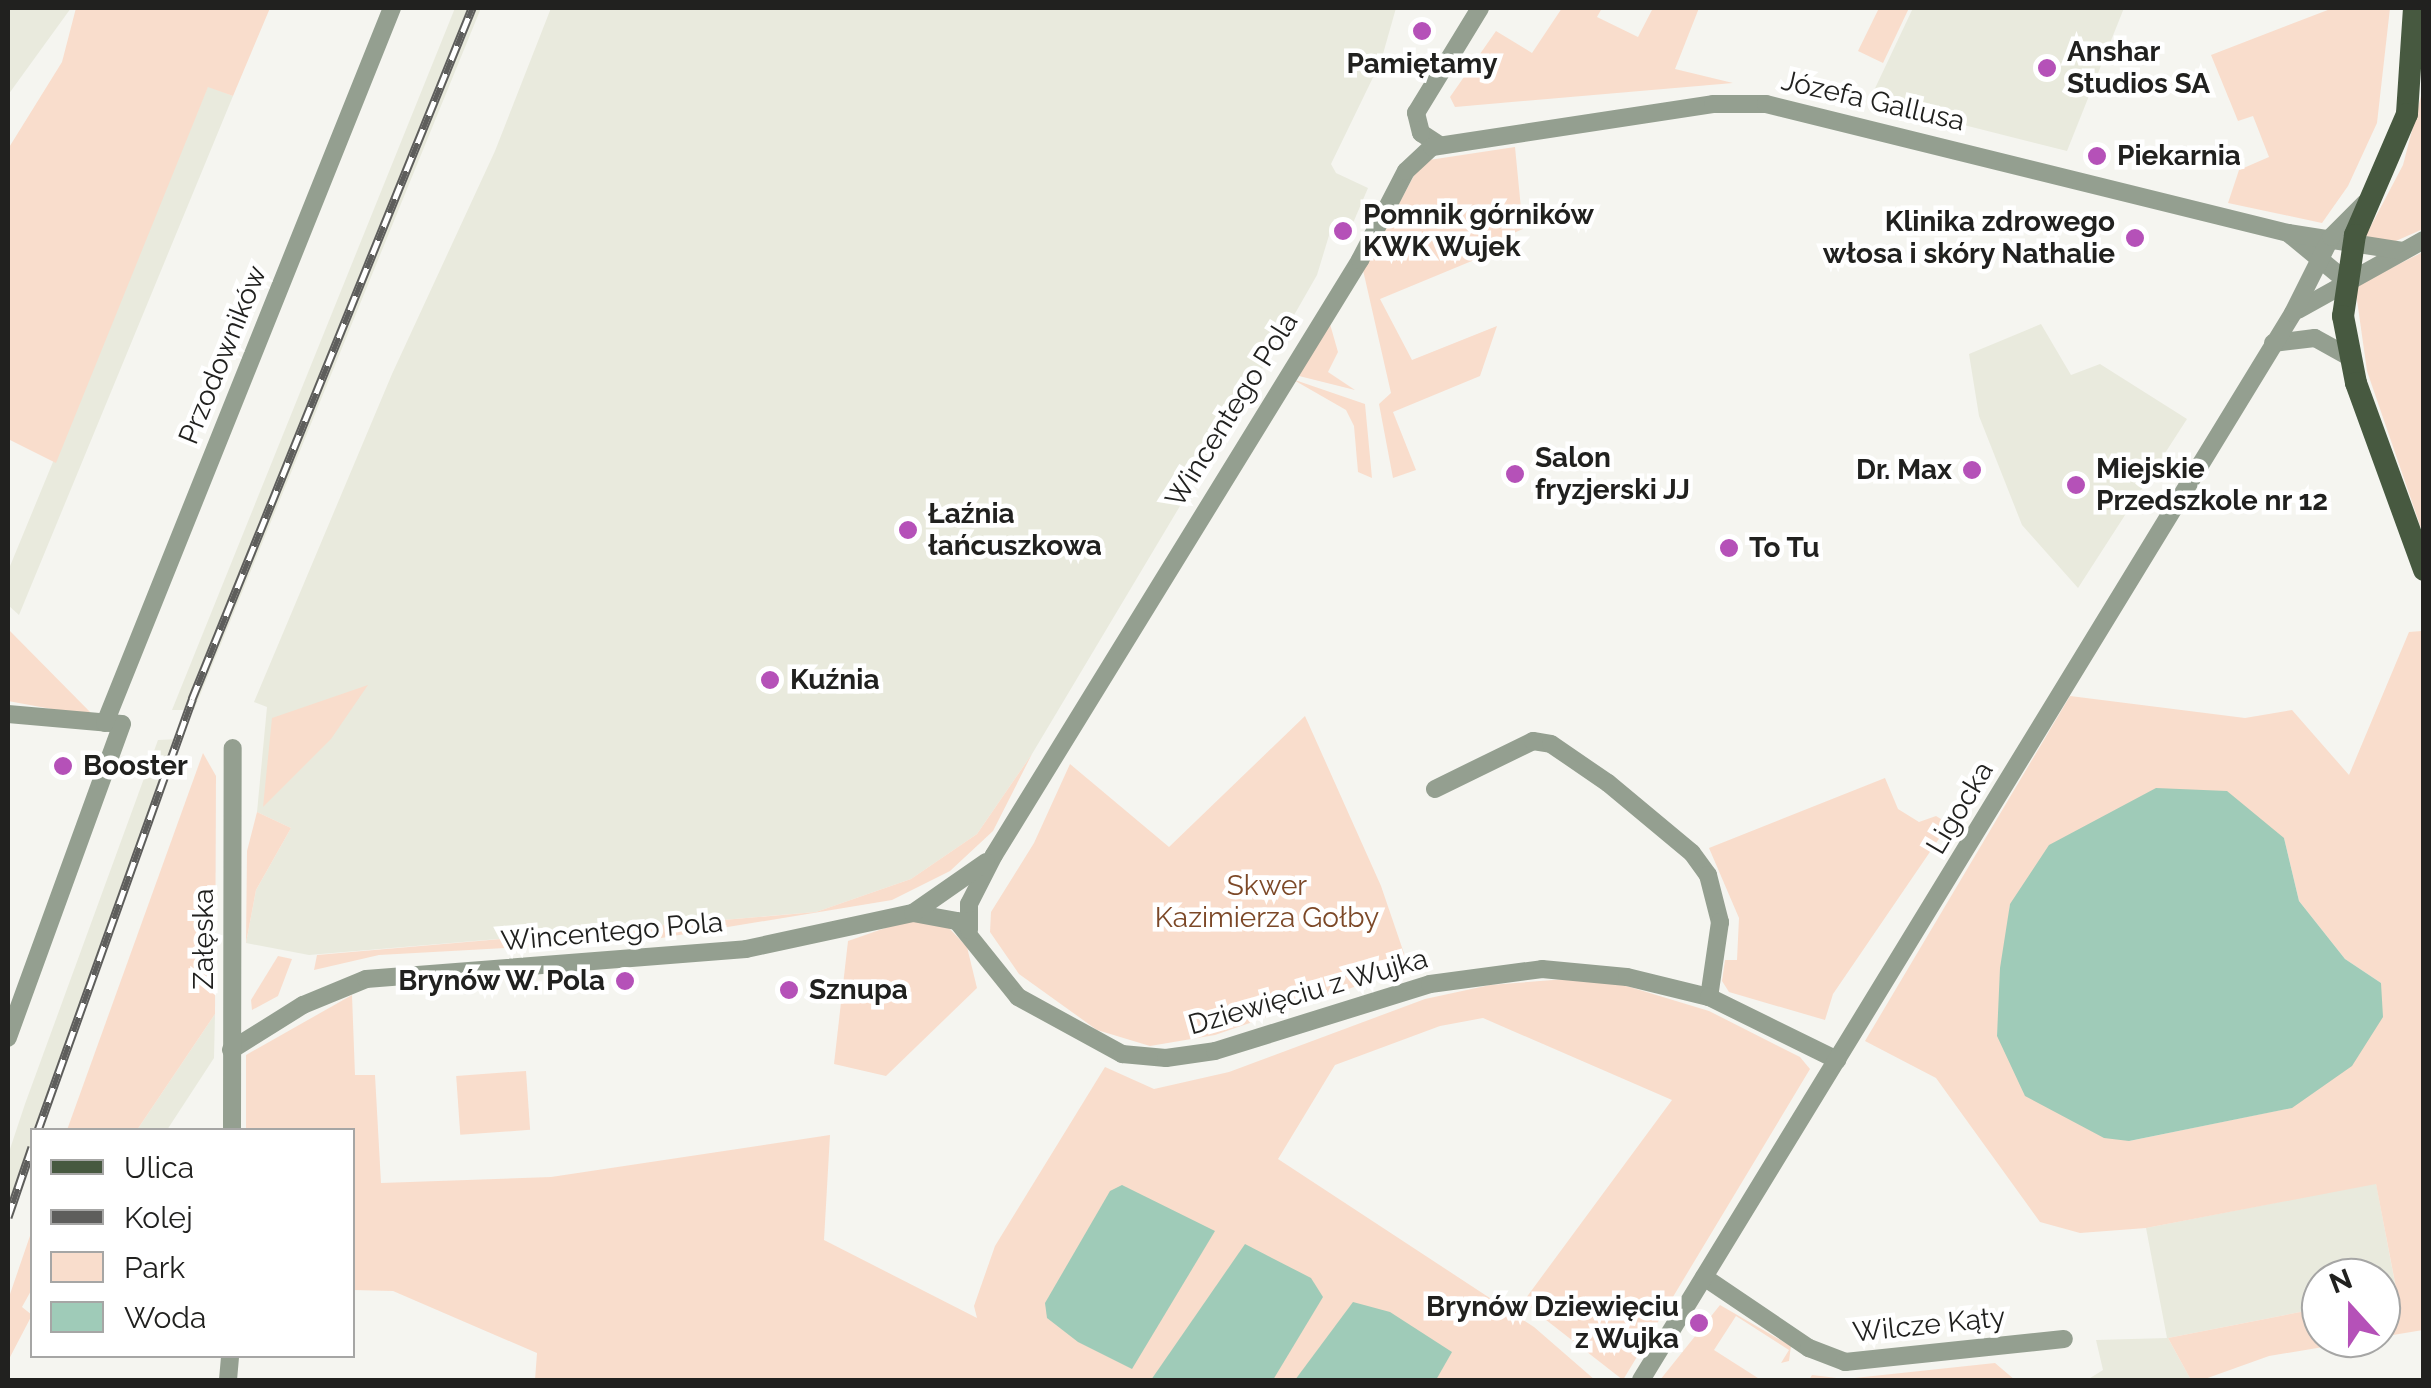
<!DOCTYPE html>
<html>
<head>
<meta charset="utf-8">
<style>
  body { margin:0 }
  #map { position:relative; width:2431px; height:1388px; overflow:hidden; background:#f5f5f0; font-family:Raleway,sans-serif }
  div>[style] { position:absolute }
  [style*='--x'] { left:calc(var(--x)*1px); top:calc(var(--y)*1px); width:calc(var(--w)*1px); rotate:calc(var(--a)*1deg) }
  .built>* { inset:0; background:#e9eadd }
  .green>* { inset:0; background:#f9ddcc; transform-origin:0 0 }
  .water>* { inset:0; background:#9fcbb8 }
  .minor>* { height:18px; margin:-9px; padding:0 9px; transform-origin:9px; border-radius:9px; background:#949f90 }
  .major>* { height:22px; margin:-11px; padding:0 11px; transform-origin:11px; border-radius:11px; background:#475940 }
  .rail>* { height:9px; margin-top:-4.5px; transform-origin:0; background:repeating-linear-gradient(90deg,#fff 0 15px,#5e5e5c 0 30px); box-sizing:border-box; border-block:2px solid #5e5e5c }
  .dots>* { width:28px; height:28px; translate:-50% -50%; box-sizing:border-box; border:5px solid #fff; border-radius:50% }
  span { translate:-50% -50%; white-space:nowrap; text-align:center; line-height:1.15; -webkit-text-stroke:9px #fff; paint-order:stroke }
  .poi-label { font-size:28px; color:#21211f; font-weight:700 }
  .left { translate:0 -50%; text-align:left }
  .right { translate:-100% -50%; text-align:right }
  .street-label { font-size:28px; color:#21211f }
  .park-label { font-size:28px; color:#7c4827 }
  .frame { position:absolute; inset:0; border:10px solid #21211f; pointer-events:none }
  .legend { position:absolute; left:30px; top:1128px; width:325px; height:230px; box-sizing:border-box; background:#fff; border:2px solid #a6a6a5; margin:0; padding:12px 18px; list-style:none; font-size:30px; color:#21211f }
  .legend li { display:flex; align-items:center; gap:20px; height:50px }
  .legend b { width:50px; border:2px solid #a6a6a5 }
  .north { position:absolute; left:2301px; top:1258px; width:100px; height:100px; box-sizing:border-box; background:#fff; border:2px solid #a6a6a5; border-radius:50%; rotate:339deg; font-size:28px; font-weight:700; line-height:40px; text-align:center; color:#21211f }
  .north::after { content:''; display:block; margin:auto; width:35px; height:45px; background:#b551b8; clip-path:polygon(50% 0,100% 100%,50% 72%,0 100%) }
</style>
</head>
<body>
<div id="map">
  <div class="built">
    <div style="clip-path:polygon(8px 8px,71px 8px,8px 95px)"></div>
    <div style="clip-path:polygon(455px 8px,481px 8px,194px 710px,172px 710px)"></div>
    <div style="clip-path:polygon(551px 8px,1396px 8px,1381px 61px,1331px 164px,1336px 173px,1368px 188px,1353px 223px,1334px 219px,1317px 275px,1297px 310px,1032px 754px,977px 834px,911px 879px,816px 912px,309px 955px,246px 943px,256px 890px,291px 828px,257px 812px,267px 707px,254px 702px,392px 374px,495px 151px)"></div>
    <div style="clip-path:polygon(1913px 8px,2124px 8px,2067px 151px,1869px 101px)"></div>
    <div style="clip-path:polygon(208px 86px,233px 96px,19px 615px,8px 605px,8px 571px)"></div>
    <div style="clip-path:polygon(2041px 324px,2071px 375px,2100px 364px,2187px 419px,2078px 588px,2022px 525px,1979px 416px,1969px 354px)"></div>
    <div style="clip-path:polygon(179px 739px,40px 1130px,32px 1130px,32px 1153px,8px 1222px,8px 1155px,25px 1104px,158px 740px)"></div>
    <div style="clip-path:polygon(215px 1014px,214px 1058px,167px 1130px,137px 1130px)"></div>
    <div style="clip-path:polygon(2376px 1183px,2397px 1294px,2381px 1297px,2381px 1278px,2321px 1278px,2321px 1308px,2168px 1338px,2191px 1380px,2087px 1380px,2103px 1370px,2096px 1340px,2167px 1338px,2146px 1228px)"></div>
  </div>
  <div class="green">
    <div style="clip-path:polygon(76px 8px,270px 8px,233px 96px,208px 87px,56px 463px,8px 439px,8px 149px,62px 62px)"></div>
    <div style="clip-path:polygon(1562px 8px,1602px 8px,1597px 17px,1638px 37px,1653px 8px,1699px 8px,1675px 69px,1733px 83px,1455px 107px,1450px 97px,1496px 31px,1532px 53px)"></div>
    <div style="clip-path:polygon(1879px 8px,1909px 8px,1883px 63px,1858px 51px)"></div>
    <div style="clip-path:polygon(2333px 8px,2390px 8px,2377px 123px,2348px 186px,2322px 223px,2228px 203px,2239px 170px,2269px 157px,2253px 116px,2238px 121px,2211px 55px)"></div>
    <div style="clip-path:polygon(2423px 88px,2423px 229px,2389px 244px,2364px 239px,2403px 165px)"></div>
    <div style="clip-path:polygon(1515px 147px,1523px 229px,1476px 249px,1479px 258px,1380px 299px,1412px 360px,1497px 326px,1480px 376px,1393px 412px,1416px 470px,1393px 478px,1379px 404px,1391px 393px,1363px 270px,1417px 170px,1429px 160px)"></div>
    <div style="clip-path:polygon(2423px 252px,2423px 534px,2367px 371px,2355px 286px)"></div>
    <div style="clip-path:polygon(1330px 324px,1338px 352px,1328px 372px,1355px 390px,1295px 375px)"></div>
    <div style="clip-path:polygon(1292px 379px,1365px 404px,1372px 478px,1358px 472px,1354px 426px,1346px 410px)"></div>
    <div style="clip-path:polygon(8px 629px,95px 717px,8px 701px)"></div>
    <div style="clip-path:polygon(evenodd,2422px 631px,2423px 1330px,2381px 1337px,2381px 1297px,2397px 1293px,2376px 1184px,2146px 1228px,2080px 1233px,2040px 1222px,1936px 1078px,1865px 1041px,2070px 696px,2245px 718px,2292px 710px,2349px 775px,2409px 632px,2422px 631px,2284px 838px,2299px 901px,2345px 959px,2381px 983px,2291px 1108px,2129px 1141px,1997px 1036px,2010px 904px,2284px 838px)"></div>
    <div style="clip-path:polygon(368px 685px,331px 739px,263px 807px,272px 718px)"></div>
    <div style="clip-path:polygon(1305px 716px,1381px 886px,1409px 968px,1215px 1035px,1150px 1046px,1097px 1030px,1019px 974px,990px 932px,991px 912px,1034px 843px,1070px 764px,1169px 847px)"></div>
    <div style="clip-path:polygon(203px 753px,216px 776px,215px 1014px,137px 1130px,67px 1130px)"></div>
    <div style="clip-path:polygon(1032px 754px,993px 831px,950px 871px,892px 900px,649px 940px,379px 955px,314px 970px,317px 955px,816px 912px,911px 879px,977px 834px)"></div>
    <div style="clip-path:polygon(1885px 778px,1898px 809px,1919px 822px,1936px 816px,1949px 824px,1833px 994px,1825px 1020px,1729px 992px,1722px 981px,1725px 960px,1737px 960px,1739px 918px,1709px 848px)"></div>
    <div style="clip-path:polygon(257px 812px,291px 828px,256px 890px,246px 943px,247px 851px)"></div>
    <div style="clip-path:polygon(914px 918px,948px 927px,967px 947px,977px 988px,886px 1076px,834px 1064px,848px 941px)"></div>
    <div style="clip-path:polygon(278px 956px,292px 959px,278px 996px,252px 1010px,251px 1000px)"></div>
    <div style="clip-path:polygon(1566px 979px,1620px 984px,1709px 1011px,1800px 1057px,1810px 1069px,1623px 1380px,1523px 1302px,1672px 1100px,1483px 1018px,1440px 1026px,1335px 1065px,1278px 1159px,1534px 1327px,1595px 1380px,535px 1380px,537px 1353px,393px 1291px,353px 1290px,352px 1130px,246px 1130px,246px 1055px,352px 995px,355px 1075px,375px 1075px,381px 1183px,551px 1177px,830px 1135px,824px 1240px,977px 1318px,974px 1306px,995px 1246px,1105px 1067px,1154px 1089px,1229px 1072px,1425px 999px,1490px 985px)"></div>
    <div style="left:526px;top:1071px;width:59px;height:70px;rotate:86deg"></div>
    <div style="clip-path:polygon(32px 1230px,32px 1289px,22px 1307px,32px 1315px,8px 1361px,8px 1300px)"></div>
    <div style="clip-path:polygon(1720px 1305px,1791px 1346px,1789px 1361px,1781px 1363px,1789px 1350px,1736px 1316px,1714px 1350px,1761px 1380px,1660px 1380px)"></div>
    <div style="clip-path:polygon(2321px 1308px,2321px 1338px,2377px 1338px,2269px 1356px,2202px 1380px,2191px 1380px,2168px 1338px)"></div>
    <div style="clip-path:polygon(1995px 1363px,2015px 1380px,1809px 1380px,1812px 1375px,1845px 1379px)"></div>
  </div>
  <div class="water">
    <div style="clip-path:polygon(2156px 788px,2227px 791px,2284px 838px,2299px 901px,2345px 959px,2381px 983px,2383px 1017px,2352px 1066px,2292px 1108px,2129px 1141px,2104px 1138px,2025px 1096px,1997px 1036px,2000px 968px,2010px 904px,2049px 845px)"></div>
    <div style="clip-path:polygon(1122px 1185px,1215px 1231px,1132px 1369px,1078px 1342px,1047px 1318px,1045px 1303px,1110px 1191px)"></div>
    <div style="clip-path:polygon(1245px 1244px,1311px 1278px,1323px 1297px,1273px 1380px,1151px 1380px)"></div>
    <div style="clip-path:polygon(1353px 1302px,1390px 1312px,1452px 1352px,1436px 1380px,1295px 1380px)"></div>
  </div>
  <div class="minor">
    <div style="--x:1438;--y:144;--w:20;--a:-147"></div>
    <div style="--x:1421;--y:133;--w:21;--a:-104"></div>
    <div style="--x:1416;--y:113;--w:123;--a:-58.6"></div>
    <div style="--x:2288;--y:233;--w:74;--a:39.5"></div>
    <div style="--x:2298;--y:310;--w:144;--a:-29.1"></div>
    <div style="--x:2273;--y:343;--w:42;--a:-6.8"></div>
    <div style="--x:2315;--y:338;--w:38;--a:29"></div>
    <div style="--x:8;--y:714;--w:114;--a:5"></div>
    <div style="--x:122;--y:724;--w:334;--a:110"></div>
    <div style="--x:105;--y:723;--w:770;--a:-68.13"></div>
    <div style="--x:1435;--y:789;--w:109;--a:-26.1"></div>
    <div style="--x:1533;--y:741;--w:18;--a:9"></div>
    <div style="--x:1551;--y:744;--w:69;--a:34.4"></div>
    <div style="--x:1608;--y:783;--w:109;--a:39.8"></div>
    <div style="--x:1692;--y:853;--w:27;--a:54"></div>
    <div style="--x:1708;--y:875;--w:49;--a:75.7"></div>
    <div style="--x:1720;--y:922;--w:76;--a:98.3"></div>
    <div style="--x:913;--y:913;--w:45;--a:10.3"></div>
    <div style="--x:957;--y:921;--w:97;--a:51.2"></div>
    <div style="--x:1018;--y:997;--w:119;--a:28.7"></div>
    <div style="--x:1122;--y:1054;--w:44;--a:5.2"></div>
    <div style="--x:1166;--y:1058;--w:49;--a:-8.1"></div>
    <div style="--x:1215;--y:1051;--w:225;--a:-17.3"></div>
    <div style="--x:1430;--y:984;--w:113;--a:-7.6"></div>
    <div style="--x:1542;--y:969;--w:85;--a:5.4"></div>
    <div style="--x:1627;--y:977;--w:84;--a:13.7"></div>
    <div style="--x:1709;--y:997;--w:143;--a:26.2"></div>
    <div style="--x:969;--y:930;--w:26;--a:-90"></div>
    <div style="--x:969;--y:904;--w:55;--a:-63"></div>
    <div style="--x:994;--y:855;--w:699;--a:-58.4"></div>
    <div style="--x:1360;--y:260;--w:100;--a:-62.7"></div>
    <div style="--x:1406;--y:171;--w:35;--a:-43"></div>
    <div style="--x:1432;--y:147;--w:284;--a:-8.7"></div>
    <div style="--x:1713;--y:104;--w:53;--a:0"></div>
    <div style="--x:1766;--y:104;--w:538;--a:13.88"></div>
    <div style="--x:2288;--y:233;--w:116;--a:8.9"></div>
    <div style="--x:231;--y:1050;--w:85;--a:-32"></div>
    <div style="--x:303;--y:1005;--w:68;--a:-22.4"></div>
    <div style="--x:366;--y:979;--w:381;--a:-4.5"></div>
    <div style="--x:746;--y:949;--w:171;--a:-12.2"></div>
    <div style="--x:913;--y:913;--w:89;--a:-34.9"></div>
    <div style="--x:232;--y:1130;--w:382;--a:-89.9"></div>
    <div style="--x:1704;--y:1277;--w:127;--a:34.1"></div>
    <div style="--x:1809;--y:1348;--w:39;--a:21"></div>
    <div style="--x:1845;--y:1362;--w:220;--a:-6"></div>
    <div style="--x:228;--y:1380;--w:24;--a:-85"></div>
    <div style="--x:1641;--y:1380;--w:1250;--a:-58.57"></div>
    <div style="--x:2293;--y:313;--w:85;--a:-63.4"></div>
    <div style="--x:2331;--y:237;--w:48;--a:-45"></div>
  </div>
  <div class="major">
    <div style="--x:2414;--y:8;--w:106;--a:93.8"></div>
    <div style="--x:2407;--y:114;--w:132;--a:113.3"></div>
    <div style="--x:2355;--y:235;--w:82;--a:98.4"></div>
    <div style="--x:2343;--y:316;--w:68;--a:79"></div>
    <div style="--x:2356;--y:383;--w:199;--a:70"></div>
  </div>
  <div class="rail">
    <div style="--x:38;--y:1130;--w:458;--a:-70.3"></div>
    <div style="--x:192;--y:699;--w:746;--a:-67.94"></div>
    <div style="--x:8;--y:1217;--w:74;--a:-71.1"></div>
  </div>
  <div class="dots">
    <div style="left:1422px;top:31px;background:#b551b8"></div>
    <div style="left:2047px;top:68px;background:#b551b8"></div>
    <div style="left:2097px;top:156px;background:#b551b8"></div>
    <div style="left:1343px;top:231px;background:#b551b8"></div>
    <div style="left:2135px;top:238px;background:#b551b8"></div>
    <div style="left:1972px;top:470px;background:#b551b8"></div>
    <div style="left:1515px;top:474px;background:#b551b8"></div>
    <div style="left:2076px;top:485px;background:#b551b8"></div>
    <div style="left:908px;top:530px;background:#b551b8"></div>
    <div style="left:1729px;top:548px;background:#b551b8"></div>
    <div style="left:770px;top:680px;background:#b551b8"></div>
    <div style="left:63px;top:766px;background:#b551b8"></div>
    <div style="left:625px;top:981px;background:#b551b8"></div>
    <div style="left:789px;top:990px;background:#b551b8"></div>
    <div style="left:1699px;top:1323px;background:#b551b8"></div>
  </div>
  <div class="poi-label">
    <span class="left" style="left:2067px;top:68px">Anshar<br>Studios SA</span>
    <span style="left:1422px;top:64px">Pamiętamy</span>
    <span class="left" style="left:2117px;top:156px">Piekarnia</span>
    <span class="left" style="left:1363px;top:231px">Pomnik górników<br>KWK Wujek</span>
    <span class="right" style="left:2115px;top:238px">Klinika zdrowego<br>włosa i skóry Nathalie</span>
    <span class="left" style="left:1535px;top:474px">Salon<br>fryzjerski JJ</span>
    <span class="left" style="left:2096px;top:485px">Miejskie<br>Przedszkole nr 12</span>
    <span class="right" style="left:1952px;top:470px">Dr. Max</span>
    <span class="left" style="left:928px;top:530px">Łaźnia<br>łańcuszkowa</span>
    <span class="left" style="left:1749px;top:548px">To Tu</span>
    <span class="left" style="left:790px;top:680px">Kuźnia</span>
    <span class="left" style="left:83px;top:766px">Booster</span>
    <span class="right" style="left:605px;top:981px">Brynów W. Pola</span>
    <span class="left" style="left:809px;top:990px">Sznupa</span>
    <span class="right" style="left:1679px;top:1323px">Brynów Dziewięciu<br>z Wujka</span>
  </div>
  <div class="street-label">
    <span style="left:1873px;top:101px;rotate:13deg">Józefa Gallusa</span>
    <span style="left:223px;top:355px;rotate:-68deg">Przodowników</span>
    <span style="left:1232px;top:410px;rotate:-58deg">Wincentego Pola</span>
    <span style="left:1960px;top:808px;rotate:-59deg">Ligocka</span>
    <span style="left:612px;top:932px;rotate:-5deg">Wincentego Pola</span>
    <span style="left:204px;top:939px;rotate:-90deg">Załęska</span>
    <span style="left:1308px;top:992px;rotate:-16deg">Dziewięciu z Wujka</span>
    <span style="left:1929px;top:1325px;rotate:-6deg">Wilcze Kąty</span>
  </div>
  <div class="park-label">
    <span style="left:1267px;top:902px">Skwer<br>Kazimierza Gołby</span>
  </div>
  <div class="frame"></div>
  <ul class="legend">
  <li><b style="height:12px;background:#475940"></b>Ulica</li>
  <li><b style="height:12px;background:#5e5e5c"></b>Kolej</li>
  <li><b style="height:28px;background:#f9ddcc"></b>Park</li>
  <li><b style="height:28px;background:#9fcbb8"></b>Woda</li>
  </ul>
  <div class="north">N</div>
</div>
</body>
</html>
